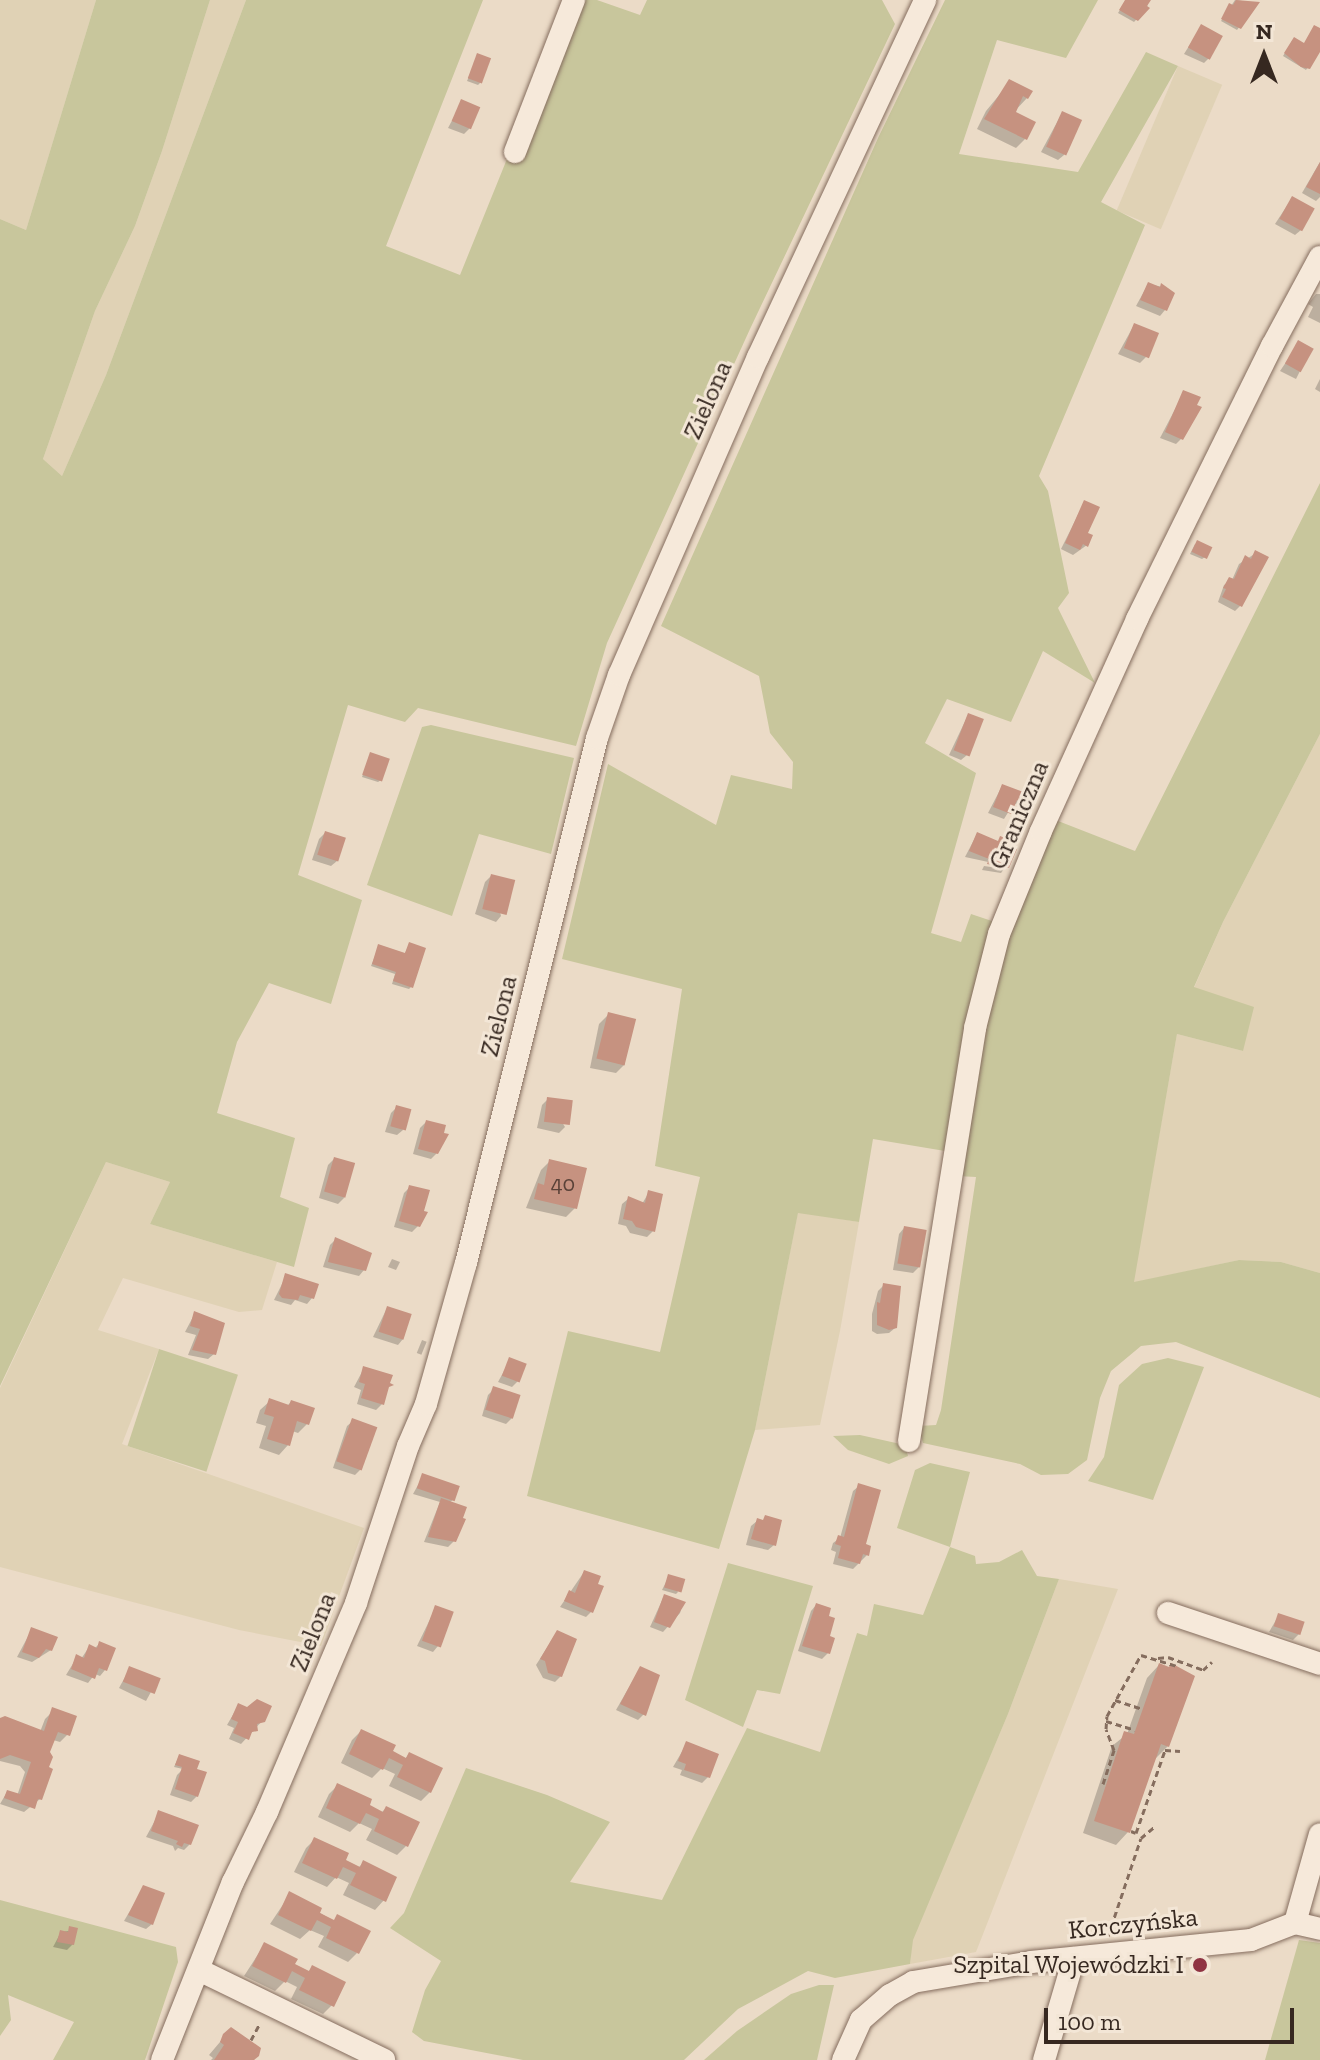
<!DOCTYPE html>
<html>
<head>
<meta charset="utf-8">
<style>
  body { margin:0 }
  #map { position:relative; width:1320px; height:2060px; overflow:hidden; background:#ebdbc7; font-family:"Zilla Slab",serif }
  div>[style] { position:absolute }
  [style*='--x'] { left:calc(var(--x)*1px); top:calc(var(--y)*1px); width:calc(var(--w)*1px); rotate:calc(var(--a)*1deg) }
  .farmland>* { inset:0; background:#e0d2b5; transform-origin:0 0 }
  .green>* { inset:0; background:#c8c69c; transform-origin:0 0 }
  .shadow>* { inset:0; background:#0003; transform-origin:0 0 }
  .building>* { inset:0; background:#c69280; transform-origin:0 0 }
  .path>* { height:3px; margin-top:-1.5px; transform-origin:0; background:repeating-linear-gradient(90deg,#856d5e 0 6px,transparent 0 10px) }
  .roads { filter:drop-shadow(0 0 2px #856d5e) drop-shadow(0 0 2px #856d5e) }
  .minor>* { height:22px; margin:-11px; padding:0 11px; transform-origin:11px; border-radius:11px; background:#f6e9da }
  .dots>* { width:22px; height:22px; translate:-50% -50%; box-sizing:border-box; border:4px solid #f3e6d6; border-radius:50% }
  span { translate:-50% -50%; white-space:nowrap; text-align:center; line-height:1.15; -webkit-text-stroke:6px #f3e6d6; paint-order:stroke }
  .number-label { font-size:22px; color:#5a4238 }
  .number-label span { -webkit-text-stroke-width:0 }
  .street-label { font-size:26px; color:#362820 }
  .poi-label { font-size:26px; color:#362820 }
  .right { translate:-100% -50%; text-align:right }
  .north { position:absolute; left:1224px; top:16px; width:80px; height:80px; -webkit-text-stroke:6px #f3e6d6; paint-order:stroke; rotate:0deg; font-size:22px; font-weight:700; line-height:32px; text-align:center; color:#362820 }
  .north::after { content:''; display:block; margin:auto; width:28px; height:36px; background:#362820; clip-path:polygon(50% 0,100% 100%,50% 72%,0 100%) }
  .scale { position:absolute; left:1044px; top:2008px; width:250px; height:36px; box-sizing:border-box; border:4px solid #362820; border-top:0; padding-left:10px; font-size:24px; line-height:28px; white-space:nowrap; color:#362820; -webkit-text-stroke:6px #f3e6d6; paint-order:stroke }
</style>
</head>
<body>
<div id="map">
  <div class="farmland">
    <div style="clip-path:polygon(0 0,96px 0,26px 230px,0 219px)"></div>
    <div style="clip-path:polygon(210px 0,246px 0,106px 375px,62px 476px,43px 459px,95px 311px,135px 226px,162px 151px)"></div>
    <div style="left:1178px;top:66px;width:48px;height:157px;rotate:23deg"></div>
    <div style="clip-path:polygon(1320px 734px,1320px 1273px,1281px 1262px,1239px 1260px,1133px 1283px,1177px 1034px,1243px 1051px,1194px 988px,1223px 922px)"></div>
    <div style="clip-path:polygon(106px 1162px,170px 1182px,150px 1224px,277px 1262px,262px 1310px,239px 1312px,123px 1278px,98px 1330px,159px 1349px,122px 1444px,364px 1528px,321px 1646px,239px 1630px,0 1567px,0 1388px)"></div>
    <div style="clip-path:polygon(798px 1212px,859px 1222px,840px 1331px,820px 1425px,755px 1430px)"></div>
    <div style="clip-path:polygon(1059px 1579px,1118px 1589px,976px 1952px,910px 1964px,912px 1940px,1008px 1714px)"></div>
  </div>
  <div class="green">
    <div style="clip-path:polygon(96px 0,210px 0,162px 151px,135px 226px,95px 311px,43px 459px,62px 476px,106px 375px,246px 0,483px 0,386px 246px,460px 275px,511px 149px,581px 0,597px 0,640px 15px,647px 0,882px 0,895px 24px,750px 329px,607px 643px,576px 746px,418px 708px,405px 722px,348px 705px,298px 875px,362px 900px,331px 1004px,269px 983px,237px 1042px,217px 1113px,295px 1138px,280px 1197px,309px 1208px,294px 1267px,150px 1224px,170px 1182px,106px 1162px,0 1386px,0 219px,26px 230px)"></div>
    <div style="clip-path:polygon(945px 0,1098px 0,1066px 58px,997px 40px,959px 154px,1078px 172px,1146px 52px,1178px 66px,1101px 202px,1145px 225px,1039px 476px,1048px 491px,1069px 593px,1058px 608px,1095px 683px,1043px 651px,1011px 722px,947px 699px,925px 743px,976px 773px,931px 933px,961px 942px,971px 914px,998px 923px,945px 1151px,873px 1139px,859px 1222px,798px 1213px,755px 1430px,719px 1549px,527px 1496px,568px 1331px,660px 1352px,700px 1177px,655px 1166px,682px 989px,562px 959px,608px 764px,716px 825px,731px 775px,792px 789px,793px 762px,770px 733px,759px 676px,661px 626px,878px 138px)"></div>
    <div style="clip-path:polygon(1320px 483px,1320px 734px,1223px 922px,1194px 987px,1254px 1007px,1243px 1051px,1177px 1034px,1134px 1282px,1239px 1260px,1281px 1262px,1320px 1273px,1320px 1398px,1176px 1342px,1141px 1346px,1111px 1371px,1100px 1398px,1087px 1460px,1068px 1474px,1041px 1475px,1020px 1464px,923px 1443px,918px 1426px,936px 1425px,941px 1410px,976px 1177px,957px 1176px,988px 1003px,1010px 926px,1053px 819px,1135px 851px)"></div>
    <div style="clip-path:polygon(431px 725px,574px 758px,551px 854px,479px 834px,452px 916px,367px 885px,422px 727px)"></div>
    <div style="left:159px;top:1349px;width:83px;height:102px;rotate:18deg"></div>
    <div style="clip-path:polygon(1168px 1358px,1204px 1367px,1153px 1500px,1088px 1481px,1104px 1457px,1119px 1385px,1142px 1364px)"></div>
    <div style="clip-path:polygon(860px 1435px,905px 1445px,908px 1456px,889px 1464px,848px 1450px,833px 1436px)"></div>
    <div style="clip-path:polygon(930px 1463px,970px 1472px,950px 1547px,975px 1556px,976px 1564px,999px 1562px,1022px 1550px,1037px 1576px,1059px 1579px,1008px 1714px,913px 1940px,910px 1964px,835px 1978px,808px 1971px,738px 2009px,684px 2060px,523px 2060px,424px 2041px,412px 2032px,425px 1990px,441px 1961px,390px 1928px,404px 1913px,466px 1768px,547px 1795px,610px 1822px,570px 1882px,662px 1900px,747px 1728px,820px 1752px,857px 1633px,867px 1636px,874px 1604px,923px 1615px,950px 1547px,897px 1528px,915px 1470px)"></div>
    <div style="clip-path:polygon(728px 1563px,813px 1586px,780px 1694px,757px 1690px,743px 1727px,685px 1700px)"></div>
    <div style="clip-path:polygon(0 1900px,176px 1947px,178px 1962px,145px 2060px,53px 2060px,74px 2022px,8px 1995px,11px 2020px,0 2036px)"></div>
    <div style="clip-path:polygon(1299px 1940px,1320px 1943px,1320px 2060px,1265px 2060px)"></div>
    <div style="clip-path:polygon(819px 1985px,834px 1985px,817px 2060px,704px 2060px,737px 2031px,791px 1994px)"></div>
  </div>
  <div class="shadow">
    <div style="clip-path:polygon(1126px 0,1148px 0,1147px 8px,1134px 22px,1118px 13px)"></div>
    <div style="clip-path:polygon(1235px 0,1257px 3px,1237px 30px,1221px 21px)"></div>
    <div style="clip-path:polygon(1201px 27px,1209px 58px,1204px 63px,1184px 54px)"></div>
    <div style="clip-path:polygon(1320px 30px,1320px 48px,1306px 70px,1283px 56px,1292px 41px,1303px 45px)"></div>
    <div style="clip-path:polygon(478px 55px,480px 83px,478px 85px,467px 81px)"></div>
    <div style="clip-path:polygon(1010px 82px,1027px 98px,1013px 113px,1025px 139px,1016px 148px,977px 129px,986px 111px)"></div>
    <div style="clip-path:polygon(462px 102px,470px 128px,464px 134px,448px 128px)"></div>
    <div style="clip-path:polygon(1062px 113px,1064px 155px,1058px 160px,1041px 152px)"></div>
    <div style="clip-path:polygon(1320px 162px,1320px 197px,1316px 201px,1302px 193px)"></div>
    <div style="clip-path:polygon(1292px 198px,1301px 230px,1295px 235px,1275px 224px)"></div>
    <div style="clip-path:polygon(1148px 284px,1163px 287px,1165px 310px,1160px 316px,1136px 306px)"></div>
    <div style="clip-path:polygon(1316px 294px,1320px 294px,1320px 323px,1308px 317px,1313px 307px,1308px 304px)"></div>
    <div style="clip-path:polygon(1134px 325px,1146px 357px,1140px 363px,1118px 354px)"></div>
    <div style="clip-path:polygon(1299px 343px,1311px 349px,1296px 379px,1280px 371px)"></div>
    <div style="clip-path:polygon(1320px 379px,1320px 392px,1315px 389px)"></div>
    <div style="clip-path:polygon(1184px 392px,1181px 439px,1176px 444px,1160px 438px)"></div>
    <div style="clip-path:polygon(1084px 503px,1087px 545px,1073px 555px,1061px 549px)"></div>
    <div style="clip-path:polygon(1195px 544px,1205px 557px,1202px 559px,1190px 554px)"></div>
    <div style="clip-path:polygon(1256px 553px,1241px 605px,1235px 611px,1218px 602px,1224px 585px,1232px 580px,1239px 564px)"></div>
    <div style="clip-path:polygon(968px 715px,967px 755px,961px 760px,949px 755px)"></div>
    <div style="clip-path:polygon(371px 754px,381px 780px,378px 782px,362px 777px)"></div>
    <div style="clip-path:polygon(1002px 786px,1021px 801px,1012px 806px,1004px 819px,988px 813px)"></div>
    <div style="clip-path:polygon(325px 833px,337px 861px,331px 866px,312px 860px,319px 839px)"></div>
    <div style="clip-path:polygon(977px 834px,1004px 846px,1007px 866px,965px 857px)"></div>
    <div style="clip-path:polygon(984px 866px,1004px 869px,1001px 873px,982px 870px)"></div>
    <div style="clip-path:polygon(491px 876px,501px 916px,496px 922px,475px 914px,485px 882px)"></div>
    <div style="clip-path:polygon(409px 945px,411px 987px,409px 989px,392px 984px,395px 974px,371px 966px,379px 946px,404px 955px)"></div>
    <div style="clip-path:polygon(609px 1014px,625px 1064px,616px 1073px,590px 1068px,599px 1024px)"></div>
    <div style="clip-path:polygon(548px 1099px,565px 1127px,559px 1133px,537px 1128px,542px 1105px)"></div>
    <div style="clip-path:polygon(397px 1107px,403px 1130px,397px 1135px,385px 1132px,391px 1113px)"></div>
    <div style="clip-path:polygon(426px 1122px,437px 1153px,431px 1159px,413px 1154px,420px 1128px)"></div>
    <div style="clip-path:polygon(334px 1159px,344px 1198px,338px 1204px,319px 1198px,328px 1165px)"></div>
    <div style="clip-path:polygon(550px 1161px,575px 1208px,566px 1217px,526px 1208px,541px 1170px)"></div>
    <div style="clip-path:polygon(410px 1187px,418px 1226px,412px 1232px,394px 1227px,404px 1193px)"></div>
    <div style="clip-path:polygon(649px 1192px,653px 1231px,647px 1237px,630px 1233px,626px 1226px,618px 1224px,622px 1204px,628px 1199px,642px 1204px)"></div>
    <div style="clip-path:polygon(904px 1228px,919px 1267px,913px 1273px,893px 1270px,899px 1234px)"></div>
    <div style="clip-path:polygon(335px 1240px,360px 1248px,364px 1270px,359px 1276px,323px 1267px,330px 1245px)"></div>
    <div style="clip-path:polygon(392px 1259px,400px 1262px,396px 1270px,388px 1267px)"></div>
    <div style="clip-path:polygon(286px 1276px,312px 1298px,307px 1304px,295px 1300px,291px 1305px,274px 1300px)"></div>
    <div style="clip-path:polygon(884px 1285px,895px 1328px,889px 1333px,877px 1334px,872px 1331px,872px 1314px,878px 1291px)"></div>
    <div style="clip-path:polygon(387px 1308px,403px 1339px,398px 1345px,373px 1337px)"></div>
    <div style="clip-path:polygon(195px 1313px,214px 1354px,208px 1359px,188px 1355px,196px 1335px,185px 1332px)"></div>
    <div style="left:422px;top:1340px;width:5px;height:14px;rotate:22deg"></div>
    <div style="clip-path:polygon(510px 1360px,518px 1381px,512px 1387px,498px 1382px)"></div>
    <div style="clip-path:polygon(364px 1368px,382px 1404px,376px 1410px,357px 1404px,361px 1390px,354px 1387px)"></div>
    <div style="clip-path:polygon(494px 1389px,512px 1418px,506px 1424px,482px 1416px,488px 1395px)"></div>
    <div style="clip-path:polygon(270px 1401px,287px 1406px,291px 1402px,307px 1424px,298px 1433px,292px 1431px,288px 1445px,279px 1455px,259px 1448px,266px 1426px,256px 1423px,260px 1410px)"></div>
    <div style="clip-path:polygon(353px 1421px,360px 1470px,355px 1475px,333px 1468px,347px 1426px)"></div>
    <div style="clip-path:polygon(423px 1476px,454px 1499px,449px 1503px,454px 1541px,448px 1547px,424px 1542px,440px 1502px,413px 1494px)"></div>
    <div style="clip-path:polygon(859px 1486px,867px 1555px,853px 1569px,833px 1564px,836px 1552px,831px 1550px,833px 1543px,840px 1538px,853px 1491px)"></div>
    <div style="clip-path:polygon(757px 1521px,774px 1545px,768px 1550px,746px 1545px,751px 1526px)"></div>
    <div style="clip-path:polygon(584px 1572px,592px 1611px,586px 1617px,560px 1607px)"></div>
    <div style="clip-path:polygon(669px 1576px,678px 1592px,676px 1594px,662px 1590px)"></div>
    <div style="clip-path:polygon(664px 1596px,683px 1603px,680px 1613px,663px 1632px,650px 1627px)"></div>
    <div style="clip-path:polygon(816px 1605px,827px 1637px,828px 1653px,822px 1659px,798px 1651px,811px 1611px)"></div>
    <div style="clip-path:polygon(436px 1607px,438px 1646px,433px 1652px,417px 1646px)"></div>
    <div style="clip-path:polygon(1279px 1615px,1299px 1634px,1293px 1640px,1269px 1632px)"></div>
    <div style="clip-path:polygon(32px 1629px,51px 1650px,32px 1662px,17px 1657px)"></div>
    <div style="clip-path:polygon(557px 1632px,561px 1676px,555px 1682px,543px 1678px,536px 1665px)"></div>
    <div style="clip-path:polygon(100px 1643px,105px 1670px,100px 1676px,95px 1674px,88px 1683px,66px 1675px,77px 1657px,81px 1659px,89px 1647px,94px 1649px)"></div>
    <div style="clip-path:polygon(1159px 1665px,1168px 1746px,1155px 1759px,1128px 1832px,1116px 1845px,1083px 1833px,1112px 1746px,1127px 1734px,1147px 1678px)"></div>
    <div style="clip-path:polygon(130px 1668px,158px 1679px,146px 1701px,119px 1688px)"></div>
    <div style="clip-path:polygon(640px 1668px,644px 1714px,638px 1720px,616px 1710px)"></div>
    <div style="clip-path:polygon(238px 1706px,263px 1720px,241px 1744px,229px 1739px,234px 1728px,227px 1725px)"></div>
    <div style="clip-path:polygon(54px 1710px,69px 1733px,60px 1742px,53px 1740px,46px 1748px,40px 1799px,24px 1812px,0 1804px,7px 1792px,17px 1796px,25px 1772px,20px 1766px,0 1761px,0 1724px,40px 1732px,45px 1719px)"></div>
    <div style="clip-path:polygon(361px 1731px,405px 1759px,409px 1754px,430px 1792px,421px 1801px,389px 1786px,395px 1774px,382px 1768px,372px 1778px,341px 1763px,352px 1740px)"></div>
    <div style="clip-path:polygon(687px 1743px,708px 1777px,702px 1783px,680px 1775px,682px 1770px,673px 1767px)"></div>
    <div style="clip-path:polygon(179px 1756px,195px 1768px,197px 1796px,191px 1802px,170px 1795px,177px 1775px,183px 1769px,174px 1767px)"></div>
    <div style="clip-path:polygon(338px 1785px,381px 1813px,386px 1808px,406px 1846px,397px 1855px,366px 1840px,372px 1829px,359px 1823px,350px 1832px,318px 1817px,329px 1794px)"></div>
    <div style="clip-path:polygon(159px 1813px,190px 1844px,184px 1850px,178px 1848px,175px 1851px,173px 1846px,146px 1837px)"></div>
    <div style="clip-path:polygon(315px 1839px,343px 1861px,358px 1868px,363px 1863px,384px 1900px,375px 1910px,343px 1895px,349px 1883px,336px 1877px,327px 1887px,294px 1872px,306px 1848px)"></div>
    <div style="clip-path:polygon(144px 1887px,152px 1924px,146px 1929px,124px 1921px)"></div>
    <div style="clip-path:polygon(290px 1894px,333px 1921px,357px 1953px,348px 1962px,318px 1947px,324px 1936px,310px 1930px,300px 1939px,270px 1924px)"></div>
    <div style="clip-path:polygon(76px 1930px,73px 1944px,67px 1950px,53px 1947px,61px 1932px)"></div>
    <div style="clip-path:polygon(264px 1945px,307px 1973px,312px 1968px,332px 2005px,323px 2014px,291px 1999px,297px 1987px,285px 1981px,275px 1991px,244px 1976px)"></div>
    <div style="clip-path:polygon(231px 2029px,251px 2060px,211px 2060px,213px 2058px,209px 2055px)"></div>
  </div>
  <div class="building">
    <div style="clip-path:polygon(1125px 0,1151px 0,1147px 6px,1150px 8px,1138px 21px,1119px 10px)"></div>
    <div style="clip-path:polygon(1236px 0,1260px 2px,1241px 29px,1221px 19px,1229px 3px,1233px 5px)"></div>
    <div style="left:1201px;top:24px;width:25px;height:27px;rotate:29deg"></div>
    <div style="clip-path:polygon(1314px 25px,1320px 28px,1320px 52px,1310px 69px,1301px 67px,1284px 53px,1294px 37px,1304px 43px)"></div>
    <div style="left:477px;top:53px;width:15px;height:27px;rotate:20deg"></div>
    <div style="clip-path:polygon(1009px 79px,1033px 91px,1028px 99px,1023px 96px,1016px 112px,1036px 122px,1027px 140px,984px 119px)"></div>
    <div style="left:461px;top:99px;width:21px;height:24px;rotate:23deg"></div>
    <div style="left:1062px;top:111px;width:22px;height:39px;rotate:24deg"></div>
    <div style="clip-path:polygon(1320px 162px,1320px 194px,1306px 187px)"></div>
    <div style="left:1292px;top:196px;width:26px;height:26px;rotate:29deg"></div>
    <div style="clip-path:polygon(1148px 282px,1160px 287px,1161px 283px,1175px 293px,1167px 311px,1140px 300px)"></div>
    <div style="left:1134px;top:323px;width:27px;height:27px;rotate:22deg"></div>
    <div style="left:1298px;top:340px;width:18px;height:27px;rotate:29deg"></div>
    <div style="clip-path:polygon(1183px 390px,1201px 397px,1197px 405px,1202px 407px,1183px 440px,1165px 432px)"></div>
    <div style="clip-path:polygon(1084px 500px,1100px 507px,1088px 533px,1093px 535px,1088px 547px,1083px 544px,1080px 550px,1065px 543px)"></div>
    <div style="left:1197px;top:540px;width:17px;height:13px;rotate:25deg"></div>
    <div style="clip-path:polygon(1255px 550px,1269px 557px,1242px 607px,1222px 597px,1226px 589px,1223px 588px,1229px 577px,1234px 579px,1245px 555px,1251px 559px)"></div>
    <div style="left:968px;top:713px;width:17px;height:40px;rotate:21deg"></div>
    <div style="left:370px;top:752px;width:21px;height:24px;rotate:19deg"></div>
    <div style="clip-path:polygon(1002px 784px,1026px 793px,1022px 803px,1017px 800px,1011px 814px,993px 807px)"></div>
    <div style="left:325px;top:831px;width:22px;height:25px;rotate:18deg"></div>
    <div style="clip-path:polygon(977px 832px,998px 841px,1000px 836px,1008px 839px,1006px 845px,1017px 849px,1009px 868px,987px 864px,989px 859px,969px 851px)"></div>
    <div style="left:491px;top:874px;width:25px;height:36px;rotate:14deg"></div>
    <div style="clip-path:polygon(409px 942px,426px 948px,413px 988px,393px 981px,396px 972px,372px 964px,378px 944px,405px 953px)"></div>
    <div style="left:608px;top:1012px;width:29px;height:48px;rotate:14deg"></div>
    <div style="left:547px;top:1097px;width:26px;height:25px;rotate:7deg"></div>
    <div style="left:396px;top:1105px;width:16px;height:22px;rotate:15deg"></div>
    <div style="clip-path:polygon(426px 1120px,446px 1125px,444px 1133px,449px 1134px,438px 1154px,418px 1149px)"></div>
    <div style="left:334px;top:1157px;width:22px;height:36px;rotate:16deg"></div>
    <div style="clip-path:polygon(549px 1159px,587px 1168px,577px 1209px,534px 1199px,538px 1183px,544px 1185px)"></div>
    <div style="clip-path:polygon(409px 1185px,430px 1190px,424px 1211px,428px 1212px,420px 1227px,399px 1221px)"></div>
    <div style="clip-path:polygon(648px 1190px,663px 1194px,655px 1232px,636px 1227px,632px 1221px,623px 1219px,628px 1196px,645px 1203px)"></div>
    <div style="left:904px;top:1226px;width:23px;height:38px;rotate:10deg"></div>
    <div style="clip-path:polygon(335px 1237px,372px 1253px,366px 1271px,328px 1262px)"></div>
    <div style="clip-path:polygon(285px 1273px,319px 1284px,314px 1299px,300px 1295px,298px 1300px,282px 1298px,279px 1294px)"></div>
    <div style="clip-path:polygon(883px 1283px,901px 1286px,897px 1328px,889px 1330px,877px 1325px,877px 1302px,880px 1303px)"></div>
    <div style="left:387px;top:1306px;width:26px;height:27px;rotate:18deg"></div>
    <div style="clip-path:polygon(194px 1311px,225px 1323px,216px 1355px,192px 1350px,200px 1329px,190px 1326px)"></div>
    <div style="left:509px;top:1357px;width:19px;height:20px;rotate:21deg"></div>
    <div style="clip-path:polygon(363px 1366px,393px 1375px,390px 1383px,394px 1385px,389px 1387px,384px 1405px,361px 1398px,365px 1384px,359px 1382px)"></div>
    <div style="left:493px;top:1386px;width:29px;height:25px;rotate:18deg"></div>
    <div style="clip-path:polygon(269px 1398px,289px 1405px,291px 1400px,315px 1408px,309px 1425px,297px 1421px,290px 1446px,267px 1439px,274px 1417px,264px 1414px)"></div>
    <div style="left:352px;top:1418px;width:27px;height:46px;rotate:20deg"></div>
    <div style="left:422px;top:1473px;width:40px;height:16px;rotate:19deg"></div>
    <div style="clip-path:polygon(858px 1483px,881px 1490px,866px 1544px,871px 1546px,869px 1556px,863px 1554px,860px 1564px,838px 1558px,841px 1546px,835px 1544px,838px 1535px,844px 1537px)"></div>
    <div style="clip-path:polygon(441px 1498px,467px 1507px,463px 1518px,466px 1519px,456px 1542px,428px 1537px)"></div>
    <div style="clip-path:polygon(765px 1515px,782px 1520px,776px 1546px,751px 1539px,757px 1518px,763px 1520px)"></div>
    <div style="clip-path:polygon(584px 1570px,601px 1576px,598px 1584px,604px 1586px,593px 1613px,564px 1601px,569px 1590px,575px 1593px)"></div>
    <div style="left:668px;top:1574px;width:18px;height:14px;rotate:16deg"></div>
    <div style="clip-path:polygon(664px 1594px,686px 1602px,670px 1628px,654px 1622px)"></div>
    <div style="clip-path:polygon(816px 1603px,831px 1608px,829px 1616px,835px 1618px,830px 1636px,835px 1638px,830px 1654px,802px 1646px)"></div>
    <div style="left:435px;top:1605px;width:20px;height:38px;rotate:20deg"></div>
    <div style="left:1278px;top:1613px;width:28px;height:14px;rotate:18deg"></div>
    <div style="clip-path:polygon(31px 1627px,58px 1637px,52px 1651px,46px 1649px,39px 1658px,22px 1652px)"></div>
    <div style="clip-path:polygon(557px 1630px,577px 1639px,562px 1677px,548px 1673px,545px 1661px,540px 1659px)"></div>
    <div style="clip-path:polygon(99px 1641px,116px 1648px,107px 1671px,99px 1668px,95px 1679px,71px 1669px,76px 1654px,84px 1658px,89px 1644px,97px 1648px)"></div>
    <div style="clip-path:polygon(1159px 1663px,1169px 1667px,1171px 1663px,1195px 1676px,1169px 1747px,1161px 1744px,1130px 1833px,1094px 1821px,1124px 1731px,1134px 1734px)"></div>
    <div style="left:129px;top:1666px;width:34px;height:17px;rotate:21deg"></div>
    <div style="clip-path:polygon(640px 1666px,660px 1675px,646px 1716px,620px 1704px)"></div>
    <div style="clip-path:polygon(257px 1699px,272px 1706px,265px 1722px,257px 1724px,258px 1731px,252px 1732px,249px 1740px,233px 1733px,238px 1722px,231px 1719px,238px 1703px,247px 1707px)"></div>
    <div style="clip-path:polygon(52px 1707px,77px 1716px,70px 1736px,58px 1732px,50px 1752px,53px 1757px,49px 1767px,53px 1769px,42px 1800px,38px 1799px,35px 1809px,4px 1798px,7px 1790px,20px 1794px,31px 1762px,10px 1755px,0 1759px,0 1718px,5px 1716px,44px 1731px)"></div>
    <div style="clip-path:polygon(361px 1729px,396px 1745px,393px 1751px,406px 1758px,409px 1752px,443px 1768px,431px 1793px,397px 1777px,403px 1765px,389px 1758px,383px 1770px,349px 1754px)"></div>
    <div style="clip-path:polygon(686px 1741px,719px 1754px,710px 1778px,684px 1770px,686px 1764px,678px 1761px)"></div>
    <div style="clip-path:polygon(179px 1754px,200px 1761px,197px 1769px,207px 1772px,198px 1797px,175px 1789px,182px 1767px,175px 1765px)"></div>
    <div style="clip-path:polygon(337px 1783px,372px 1799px,370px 1805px,383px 1812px,386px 1806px,420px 1822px,408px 1847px,374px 1831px,379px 1819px,366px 1813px,360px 1824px,326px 1808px)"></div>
    <div style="clip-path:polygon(158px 1810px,199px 1825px,191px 1845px,184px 1843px,182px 1847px,176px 1844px,178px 1841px,151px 1831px)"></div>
    <div style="clip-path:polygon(314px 1837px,349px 1853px,346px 1860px,360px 1867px,363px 1860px,397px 1877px,386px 1902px,350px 1885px,356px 1873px,343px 1867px,337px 1879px,302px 1863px)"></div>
    <div style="clip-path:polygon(143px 1885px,165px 1893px,153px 1925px,128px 1915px)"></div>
    <div style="clip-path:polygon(289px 1891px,322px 1908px,320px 1913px,334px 1920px,337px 1914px,371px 1931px,359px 1954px,326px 1938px,331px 1927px,317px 1920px,311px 1931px,278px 1915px)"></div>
    <div style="clip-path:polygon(69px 1926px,78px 1928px,74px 1945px,57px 1942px,60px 1930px,68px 1932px)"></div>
    <div style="clip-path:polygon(264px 1942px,298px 1959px,295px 1964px,309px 1971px,312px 1965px,346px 1982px,334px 2007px,299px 1990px,305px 1978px,292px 1971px,286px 1983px,252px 1966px)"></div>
    <div style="clip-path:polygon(231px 2027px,261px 2048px,259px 2056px,254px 2060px,214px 2060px,224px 2045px,220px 2042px,223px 2034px)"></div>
  </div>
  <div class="path">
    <div style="--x:1158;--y:1658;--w:10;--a:-6"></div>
    <div style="--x:1168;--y:1657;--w:37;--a:20"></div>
    <div style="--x:1203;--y:1670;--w:12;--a:-42"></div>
    <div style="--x:1115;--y:1700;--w:29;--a:18"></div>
    <div style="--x:1106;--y:1721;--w:30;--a:17"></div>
    <div style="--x:1103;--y:1784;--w:36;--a:-72"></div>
    <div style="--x:1114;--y:1750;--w:22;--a:-111"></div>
    <div style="--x:1106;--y:1729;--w:13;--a:-86"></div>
    <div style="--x:1107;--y:1716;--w:70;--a:-60.9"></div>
    <div style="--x:1141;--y:1655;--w:39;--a:17"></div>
    <div style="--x:1131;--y:1831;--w:5;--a:22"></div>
    <div style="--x:1136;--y:1833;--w:88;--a:-70.7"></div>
    <div style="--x:1165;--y:1750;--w:15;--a:4"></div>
    <div style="--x:1108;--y:1936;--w:103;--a:-71.4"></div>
    <div style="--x:1141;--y:1838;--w:17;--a:-40"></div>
    <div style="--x:251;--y:2040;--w:19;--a:-62"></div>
  </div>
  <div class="roads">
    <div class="minor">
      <div style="--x:515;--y:152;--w:163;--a:-68.8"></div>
      <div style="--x:909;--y:1441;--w:418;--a:-80.9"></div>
      <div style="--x:975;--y:1028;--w:97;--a:-75.7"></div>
      <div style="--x:999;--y:934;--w:111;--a:-67.8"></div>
      <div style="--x:1041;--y:831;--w:233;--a:-65.6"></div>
      <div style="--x:1137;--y:619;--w:305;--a:-63.7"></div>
      <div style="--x:1272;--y:346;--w:101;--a:-61.7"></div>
      <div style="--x:1168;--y:1613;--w:160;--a:18.5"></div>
      <div style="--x:1295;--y:1923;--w:92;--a:-74.3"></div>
      <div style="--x:199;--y:1970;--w:206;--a:25.9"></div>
      <div style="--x:162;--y:2060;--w:192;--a:-68.3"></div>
      <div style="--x:233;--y:1882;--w:78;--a:-64.1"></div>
      <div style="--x:267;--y:1812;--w:227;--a:-66.9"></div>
      <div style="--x:356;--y:1603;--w:165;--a:-71.7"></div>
      <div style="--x:408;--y:1446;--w:46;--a:-66.8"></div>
      <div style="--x:426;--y:1404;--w:147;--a:-74.2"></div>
      <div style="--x:466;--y:1263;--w:541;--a:-75.99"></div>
      <div style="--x:597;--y:738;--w:67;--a:-70.8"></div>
      <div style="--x:619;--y:675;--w:347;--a:-66.4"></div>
      <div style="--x:758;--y:357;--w:394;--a:-64.9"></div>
      <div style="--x:843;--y:2060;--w:44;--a:-65.8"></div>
      <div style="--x:861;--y:2020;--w:38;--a:-41"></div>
      <div style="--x:890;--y:1995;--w:26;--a:-29"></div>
      <div style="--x:913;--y:1982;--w:120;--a:-9.6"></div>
      <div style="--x:1031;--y:1962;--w:221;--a:-5.7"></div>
      <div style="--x:1251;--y:1940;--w:47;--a:-21.1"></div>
      <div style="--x:1295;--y:1923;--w:26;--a:13"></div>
      <div style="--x:1044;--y:2060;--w:106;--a:-73.6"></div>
    </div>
  </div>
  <div class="dots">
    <div style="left:1200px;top:1965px;background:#8f3342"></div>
  </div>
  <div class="number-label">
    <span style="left:563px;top:1184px">40</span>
  </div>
  <div class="street-label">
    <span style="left:708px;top:400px;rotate:-66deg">Zielona</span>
    <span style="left:1019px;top:815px;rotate:-67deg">Graniczna</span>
    <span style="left:499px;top:1016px;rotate:-76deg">Zielona</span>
    <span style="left:313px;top:1632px;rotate:-68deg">Zielona</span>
    <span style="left:1133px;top:1924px;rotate:-6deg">Korczyńska</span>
  </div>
  <div class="poi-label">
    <span class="right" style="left:1184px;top:1965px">Szpital Wojewódzki I</span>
  </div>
  <div class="north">N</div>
  <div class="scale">100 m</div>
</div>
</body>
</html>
